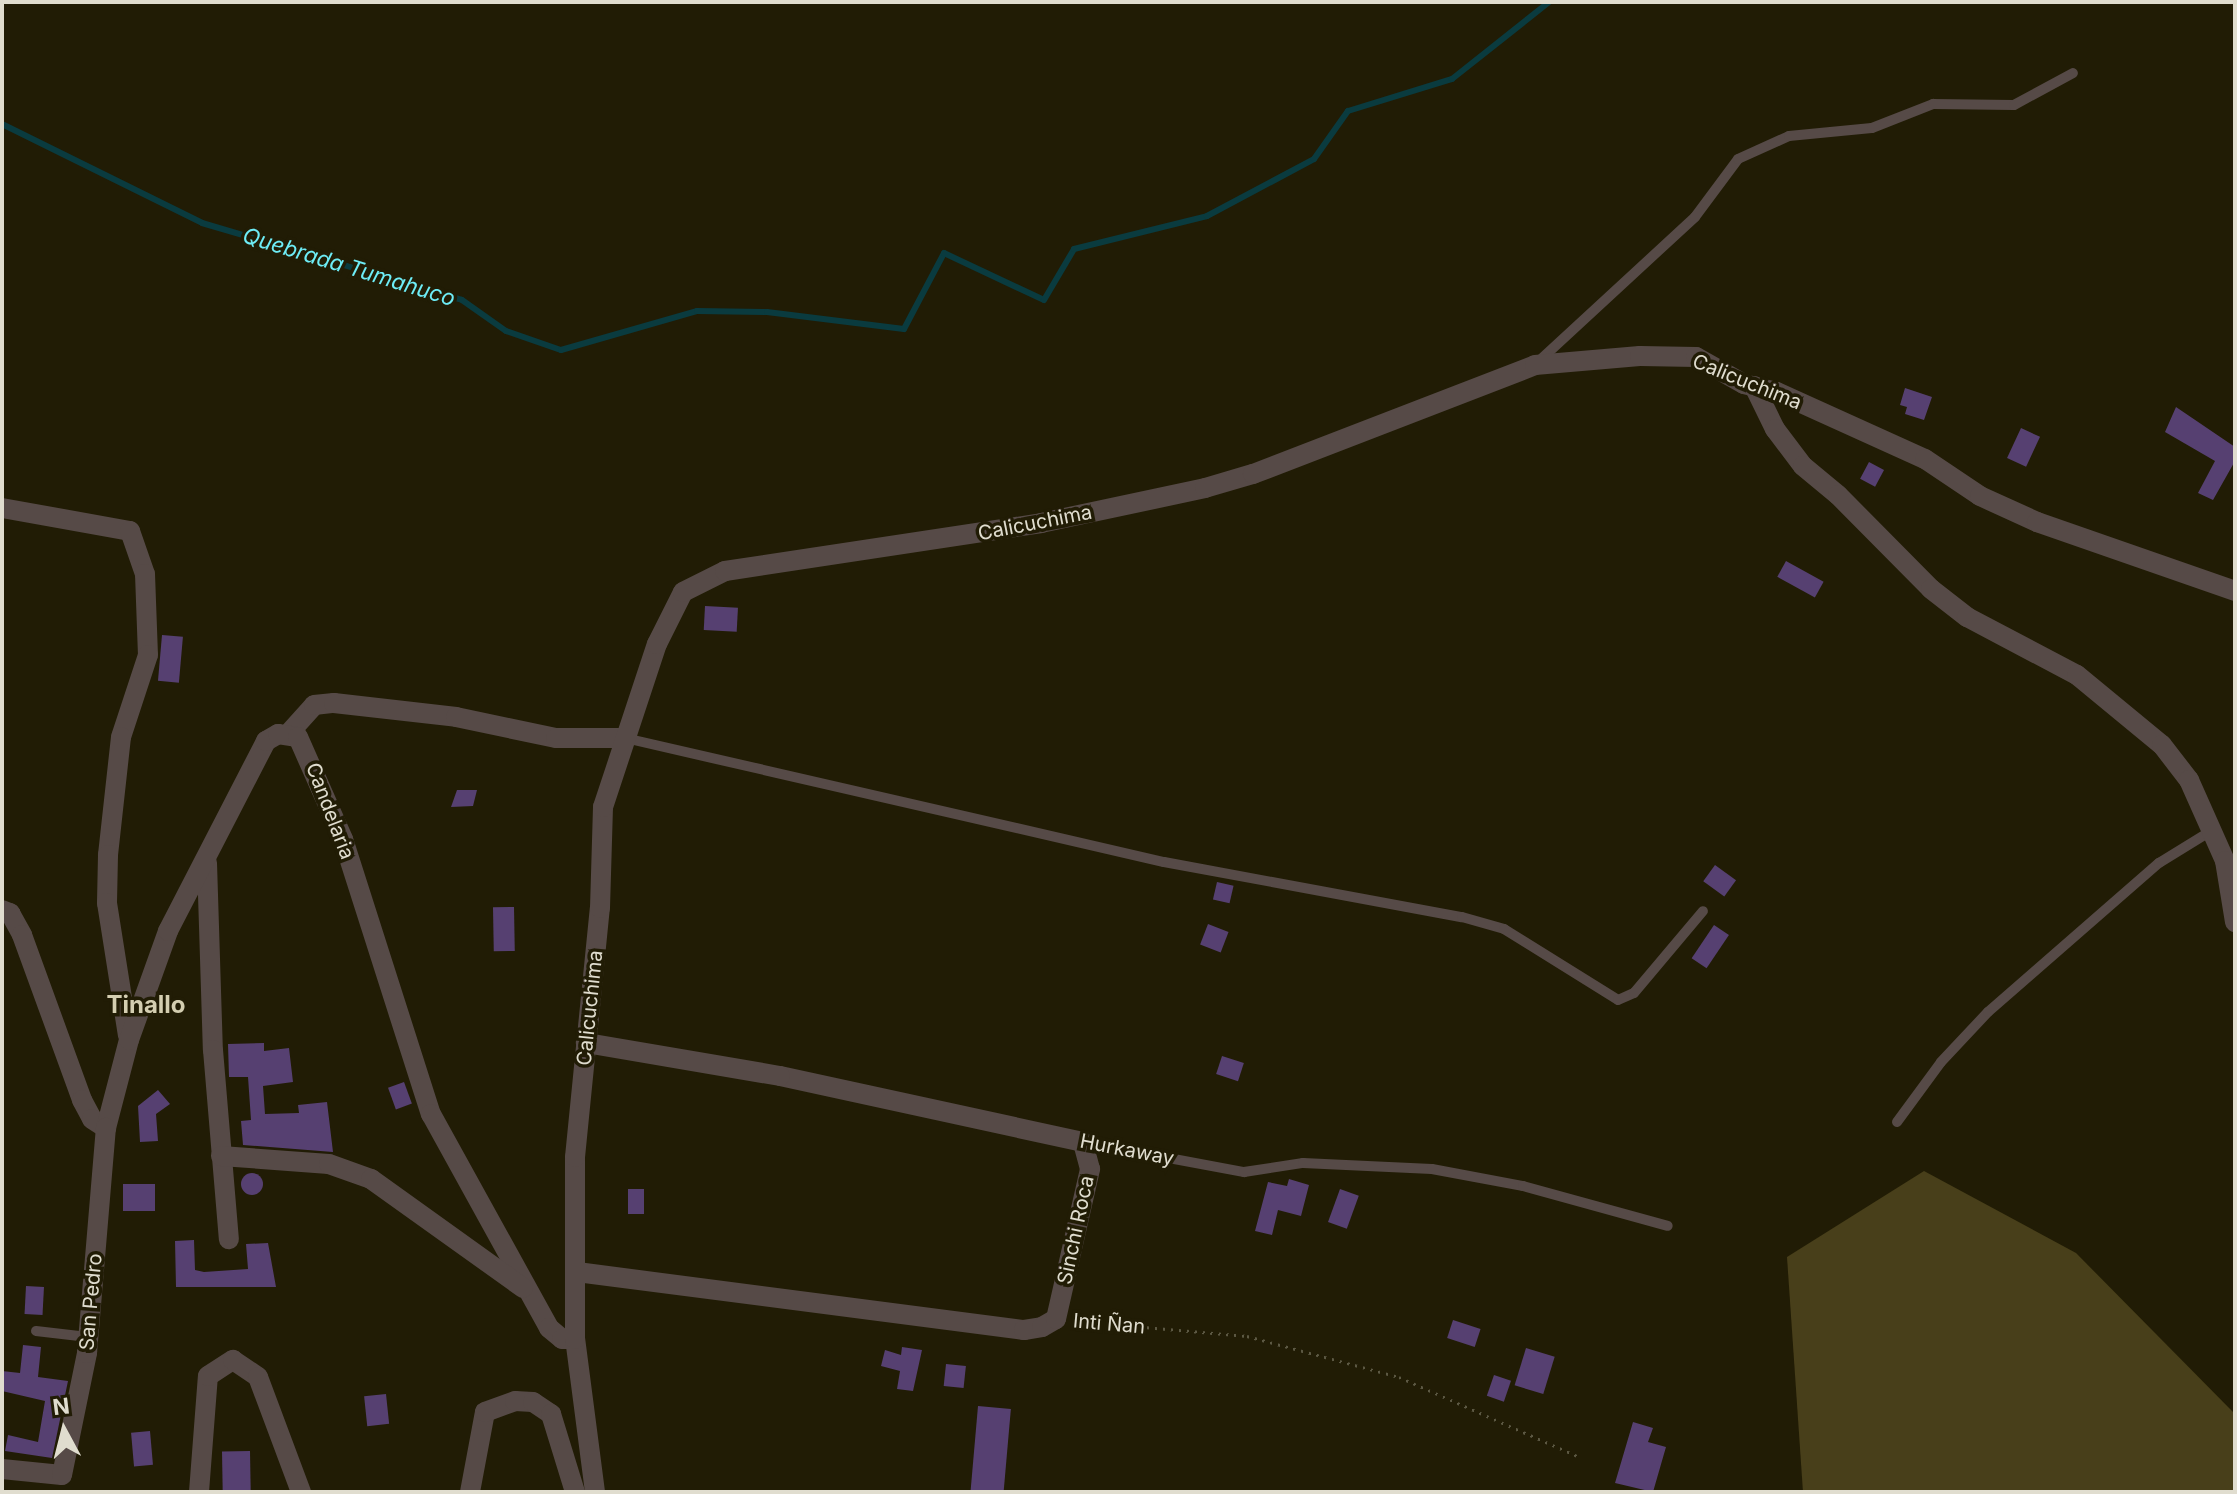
<!DOCTYPE html>
<html>
<head>
<meta charset="utf-8">
<style>
  body { margin:0 }
  #map { position:relative; width:2237px; height:1494px; overflow:hidden; background:#211c05; font-family:Inter,sans-serif }
  div>[style] { position:absolute }
  [style*='--x'] { left:calc(var(--x)*1px); top:calc(var(--y)*1px); width:calc(var(--w)*1px); rotate:calc(var(--a)*1deg) }
  .green>* { inset:0; background:#483f1a }
  .stream>* { height:6px; margin:-3px; padding:0 3px; transform-origin:3px; border-radius:3px; background:#0a3b3f }
  .building>* { inset:0; background:#564071; transform-origin:0 0 }
  .round { border-radius:50% }
  .path>* { height:3px; margin-top:-1.5px; transform-origin:0; background:repeating-linear-gradient(90deg,#5c5843 0 2px,transparent 0 8px) }
  .lane>* { height:10px; margin:-5px; padding:0 5px; transform-origin:5px; border-radius:5px; background:#564a47 }
  .street>* { height:20px; margin:-10px; padding:0 10px; transform-origin:10px; border-radius:10px; background:#564a47 }
  span { translate:-50% -50%; white-space:nowrap; text-align:center; line-height:1.15; -webkit-text-stroke:7px #211c05; paint-order:stroke }
  .street-label { font-size:20px; color:#e0ddcf }
  .water-label { font-size:22px; color:#6eedf7; font-style:italic }
  .quarter-label { font-size:24px; color:#d4ceb1; font-weight:700 }
  .frame { position:absolute; inset:0; border:4px solid #e0ddcf; pointer-events:none }
  .north { position:absolute; left:24px; top:1390px; width:80px; height:80px; -webkit-text-stroke:6px #211c05; paint-order:stroke; rotate:353deg; font-size:22px; font-weight:700; line-height:32px; text-align:center; color:#e0ddcf }
  .north::after { content:''; display:block; margin:auto; width:28px; height:36px; background:#e0ddcf; clip-path:polygon(50% 0,100% 100%,50% 72%,0 100%) }
</style>
</head>
<body>
<div id="map">
  <div class="green">
    <div style="clip-path:polygon(1924px 1171px,2076px 1253px,2235px 1414px,2235px 1492px,1803px 1492px,1787px 1257px)"></div>
  </div>
  <div class="stream">
    <div style="--x:2;--y:124;--w:223;--a:26.3"></div>
    <div style="--x:202;--y:223;--w:271;--a:16.5"></div>
    <div style="--x:462;--y:300;--w:54;--a:35.2"></div>
    <div style="--x:506;--y:331;--w:58;--a:19.1"></div>
    <div style="--x:561;--y:350;--w:141;--a:-16"></div>
    <div style="--x:697;--y:311;--w:70;--a:0.8"></div>
    <div style="--x:767;--y:312;--w:138;--a:7.1"></div>
    <div style="--x:904;--y:329;--w:86;--a:-62.2"></div>
    <div style="--x:944;--y:253;--w:110;--a:25.2"></div>
    <div style="--x:1044;--y:300;--w:59;--a:-59.5"></div>
    <div style="--x:1074;--y:249;--w:137;--a:-13.9"></div>
    <div style="--x:1207;--y:216;--w:121;--a:-28"></div>
    <div style="--x:1314;--y:159;--w:59;--a:-54.7"></div>
    <div style="--x:1348;--y:111;--w:109;--a:-17.1"></div>
    <div style="--x:1452;--y:79;--w:124;--a:-38.4"></div>
  </div>
  <div class="building">
    <div style="clip-path:polygon(1905px 388px,1932px 397px,1924px 420px,1905px 414px,1907px 407px,1900px 405px)"></div>
    <div style="clip-path:polygon(2176px 407px,2235px 447px,2235px 461px,2213px 500px,2198px 493px,2215px 461px,2165px 432px)"></div>
    <div style="left:2021px;top:428px;width:21px;height:33px;rotate:25deg"></div>
    <div style="left:1869px;top:462px;width:17px;height:19px;rotate:28deg"></div>
    <div style="left:1786px;top:561px;width:43px;height:18px;rotate:29deg"></div>
    <div style="left:705px;top:606px;width:33px;height:24px;rotate:3deg"></div>
    <div style="left:162px;top:635px;width:21px;height:46px;rotate:5deg"></div>
    <div style="clip-path:polygon(457px 790px,477px 790px,473px 806px,451px 807px)"></div>
    <div style="left:1715px;top:865px;width:26px;height:20px;rotate:36deg"></div>
    <div style="left:1217px;top:882px;width:17px;height:18px;rotate:13deg"></div>
    <div style="left:514px;top:907px;width:44px;height:21px;rotate:89deg"></div>
    <div style="left:1208px;top:924px;width:22px;height:22px;rotate:21deg"></div>
    <div style="left:1714px;top:925px;width:18px;height:40px;rotate:34deg"></div>
    <div style="clip-path:polygon(264px 1043px,264px 1051px,289px 1048px,293px 1082px,263px 1086px,265px 1114px,299px 1113px,298px 1105px,327px 1102px,333px 1152px,243px 1145px,241px 1121px,251px 1120px,248px 1077px,229px 1077px,228px 1044px)"></div>
    <div style="left:1222px;top:1056px;width:23px;height:19px;rotate:18deg"></div>
    <div style="left:404px;top:1082px;width:23px;height:17px;rotate:70deg"></div>
    <div style="clip-path:polygon(158px 1090px,170px 1104px,156px 1114px,158px 1141px,140px 1142px,138px 1106px)"></div>
    <div class="round" style="left:241px;top:1173px;width:22px;height:22px"></div>
    <div style="clip-path:polygon(1289px 1179px,1309px 1185px,1301px 1216px,1278px 1210px,1272px 1235px,1255px 1231px,1268px 1182px,1287px 1186px)"></div>
    <div style="left:123px;top:1184px;width:32px;height:27px"></div>
    <div style="left:628px;top:1189px;width:16px;height:25px"></div>
    <div style="left:1340px;top:1189px;width:20px;height:35px;rotate:20deg"></div>
    <div style="clip-path:polygon(194px 1240px,195px 1270px,204px 1272px,248px 1269px,246px 1244px,268px 1243px,276px 1287px,176px 1287px,175px 1241px)"></div>
    <div style="left:26px;top:1286px;width:18px;height:28px;rotate:3deg"></div>
    <div style="left:1453px;top:1320px;width:29px;height:19px;rotate:18deg"></div>
    <div style="clip-path:polygon(23px 1345px,41px 1347px,38px 1377px,68px 1381px,52px 1458px,5px 1451px,8px 1435px,38px 1442px,45px 1401px,2px 1391px,2px 1371px,20px 1373px)"></div>
    <div style="clip-path:polygon(902px 1347px,922px 1350px,913px 1391px,897px 1389px,900px 1371px,881px 1366px,885px 1350px,901px 1355px)"></div>
    <div style="left:1526px;top:1348px;width:30px;height:39px;rotate:17deg"></div>
    <div style="left:946px;top:1364px;width:20px;height:22px;rotate:6deg"></div>
    <div style="left:1494px;top:1375px;width:18px;height:22px;rotate:19deg"></div>
    <div style="left:386px;top:1394px;width:30px;height:22px;rotate:84deg"></div>
    <div style="left:978px;top:1406px;width:33px;height:86px;rotate:5deg"></div>
    <div style="clip-path:polygon(1633px 1422px,1653px 1428px,1648px 1442px,1666px 1447px,1653px 1492px,1615px 1483px)"></div>
    <div style="left:150px;top:1431px;width:34px;height:19px;rotate:85deg"></div>
    <div style="left:250px;top:1451px;width:41px;height:28px;rotate:89deg"></div>
  </div>
  <div class="path">
    <div style="--x:1075;--y:1321;--w:173;--a:5"></div>
    <div style="--x:1247;--y:1336;--w:157;--a:15.1"></div>
    <div style="--x:1399;--y:1377;--w:195;--a:23.9"></div>
  </div>
  <div class="lane">
    <div style="--x:1539;--y:361;--w:212;--a:-42.7"></div>
    <div style="--x:1695;--y:217;--w:72;--a:-53.4"></div>
    <div style="--x:1738;--y:159;--w:56;--a:-24.3"></div>
    <div style="--x:1789;--y:136;--w:83;--a:-5.5"></div>
    <div style="--x:1872;--y:128;--w:66;--a:-21.5"></div>
    <div style="--x:1933;--y:104;--w:81;--a:0.7"></div>
    <div style="--x:2014;--y:105;--w:67;--a:-28.5"></div>
    <div style="--x:625;--y:738;--w:553;--a:12.96"></div>
    <div style="--x:1164;--y:862;--w:303;--a:10.5"></div>
    <div style="--x:1462;--y:917;--w:44;--a:15.9"></div>
    <div style="--x:1504;--y:929;--w:134;--a:31.9"></div>
    <div style="--x:1618;--y:1000;--w:17;--a:-24"></div>
    <div style="--x:1634;--y:993;--w:107;--a:-49.9"></div>
    <div style="--x:1897;--y:1122;--w:74;--a:-53.7"></div>
    <div style="--x:1941;--y:1062;--w:69;--a:-46.8"></div>
    <div style="--x:1988;--y:1012;--w:227;--a:-41.1"></div>
    <div style="--x:2159;--y:863;--w:61;--a:-31.6"></div>
    <div style="--x:1083;--y:1142;--w:164;--a:10.6"></div>
    <div style="--x:1244;--y:1172;--w:60;--a:-8.7"></div>
    <div style="--x:1303;--y:1163;--w:129;--a:2.7"></div>
    <div style="--x:1432;--y:1169;--w:93;--a:10.6"></div>
    <div style="--x:1523;--y:1186;--w:150;--a:15.4"></div>
    <div style="--x:36;--y:1331;--w:52;--a:6.6"></div>
  </div>
  <div class="street">
    <div style="--x:1754;--y:386;--w:48;--a:64"></div>
    <div style="--x:1775;--y:429;--w:46;--a:52.9"></div>
    <div style="--x:1803;--y:466;--w:45;--a:39.6"></div>
    <div style="--x:1838;--y:495;--w:132;--a:45.3"></div>
    <div style="--x:1931;--y:589;--w:46;--a:37.9"></div>
    <div style="--x:1967;--y:617;--w:124;--a:27.8"></div>
    <div style="--x:2077;--y:675;--w:110;--a:39.5"></div>
    <div style="--x:2162;--y:745;--w:44;--a:52.4"></div>
    <div style="--x:2189;--y:780;--w:89;--a:66"></div>
    <div style="--x:2225;--y:861;--w:62;--a:80.7"></div>
    <div style="--x:2;--y:508;--w:130;--a:10.2"></div>
    <div style="--x:130;--y:531;--w:46;--a:70.8"></div>
    <div style="--x:145;--y:574;--w:81;--a:87.9"></div>
    <div style="--x:148;--y:655;--w:86;--a:108.2"></div>
    <div style="--x:121;--y:737;--w:119;--a:96.3"></div>
    <div style="--x:108;--y:855;--w:48;--a:91.2"></div>
    <div style="--x:107;--y:903;--w:134;--a:81"></div>
    <div style="--x:290;--y:732;--w:36;--a:-48"></div>
    <div style="--x:314;--y:705;--w:20;--a:-6"></div>
    <div style="--x:334;--y:703;--w:123;--a:6.5"></div>
    <div style="--x:456;--y:717;--w:102;--a:11.9"></div>
    <div style="--x:556;--y:738;--w:69;--a:0"></div>
    <div style="--x:207;--y:863;--w:187;--a:88.2"></div>
    <div style="--x:213;--y:1050;--w:190;--a:85.2"></div>
    <div style="--x:2;--y:910;--w:9;--a:21"></div>
    <div style="--x:10;--y:913;--w:25;--a:61"></div>
    <div style="--x:22;--y:935;--w:176;--a:70"></div>
    <div style="--x:82;--y:1100;--w:21;--a:62"></div>
    <div style="--x:92;--y:1119;--w:17;--a:33"></div>
    <div style="--x:106;--y:1128;--w:91;--a:-75.4"></div>
    <div style="--x:129;--y:1040;--w:116;--a:-70.3"></div>
    <div style="--x:168;--y:931;--w:214;--a:-62.7"></div>
    <div style="--x:266;--y:741;--w:14;--a:-30"></div>
    <div style="--x:278;--y:734;--w:20;--a:9"></div>
    <div style="--x:298;--y:737;--w:111;--a:66.2"></div>
    <div style="--x:343;--y:839;--w:289;--a:72.3"></div>
    <div style="--x:431;--y:1114;--w:244;--a:61.1"></div>
    <div style="--x:549;--y:1328;--w:17;--a:40"></div>
    <div style="--x:562;--y:1339;--w:13;--a:0"></div>
    <div style="--x:221;--y:1156;--w:108;--a:4.2"></div>
    <div style="--x:329;--y:1164;--w:45;--a:19.7"></div>
    <div style="--x:371;--y:1179;--w:187;--a:35.6"></div>
    <div style="--x:577;--y:1272;--w:451;--a:7.4"></div>
    <div style="--x:1024;--y:1330;--w:18;--a:-9"></div>
    <div style="--x:1042;--y:1327;--w:16;--a:-30"></div>
    <div style="--x:1056;--y:1319;--w:154;--a:-77.2"></div>
    <div style="--x:1090;--y:1169;--w:28;--a:-105"></div>
    <div style="--x:1083;--y:1142;--w:310;--a:-167.7"></div>
    <div style="--x:780;--y:1076;--w:197;--a:-170.3"></div>
    <div style="--x:2;--y:1469;--w:60;--a:5.7"></div>
    <div style="--x:62;--y:1475;--w:125;--a:-78.4"></div>
    <div style="--x:87;--y:1353;--w:226;--a:-85.2"></div>
    <div style="--x:199;--y:1492;--w:116;--a:-85.6"></div>
    <div style="--x:208;--y:1376;--w:30;--a:-33"></div>
    <div style="--x:233;--y:1360;--w:30;--a:34"></div>
    <div style="--x:258;--y:1377;--w:123;--a:69.5"></div>
    <div style="--x:470;--y:1492;--w:81;--a:-79.4"></div>
    <div style="--x:485;--y:1412;--w:32;--a:-20"></div>
    <div style="--x:515;--y:1401;--w:18;--a:3"></div>
    <div style="--x:533;--y:1402;--w:22;--a:34"></div>
    <div style="--x:551;--y:1414;--w:82;--a:72.9"></div>
    <div style="--x:595;--y:1492;--w:154;--a:-97.4"></div>
    <div style="--x:575;--y:1339;--w:182;--a:-90"></div>
    <div style="--x:575;--y:1157;--w:250;--a:-84.3"></div>
    <div style="--x:600;--y:908;--w:101;--a:-88.3"></div>
    <div style="--x:603;--y:807;--w:172;--a:-71.7"></div>
    <div style="--x:657;--y:644;--w:58;--a:-63.4"></div>
    <div style="--x:683;--y:592;--w:47;--a:-26.6"></div>
    <div style="--x:725;--y:571;--w:320;--a:-8.6"></div>
    <div style="--x:1041;--y:523;--w:168;--a:-12"></div>
    <div style="--x:1205;--y:488;--w:50;--a:-16.3"></div>
    <div style="--x:1253;--y:474;--w:302;--a:-21.1"></div>
    <div style="--x:1535;--y:365;--w:105;--a:-4.9"></div>
    <div style="--x:1640;--y:356;--w:56;--a:1"></div>
    <div style="--x:1696;--y:357;--w:55;--a:29.4"></div>
    <div style="--x:1744;--y:384;--w:34;--a:14"></div>
    <div style="--x:1777;--y:392;--w:162;--a:24.4"></div>
    <div style="--x:1925;--y:459;--w:66;--a:33.9"></div>
    <div style="--x:1980;--y:496;--w:63;--a:24.5"></div>
    <div style="--x:2037;--y:522;--w:210;--a:19.2"></div>
  </div>
  <div class="street-label">
    <span style="left:1747px;top:382px;rotate:22deg">Calicuchima</span>
    <span style="left:1035px;top:523px;rotate:-11deg">Calicuchima</span>
    <span style="left:330px;top:811px;rotate:69deg">Candelaria</span>
    <span style="left:590px;top:1008px;rotate:-84deg">Calicuchima</span>
    <span style="left:1127px;top:1150px;rotate:11deg">Hurkaway</span>
    <span style="left:1076px;top:1230px;rotate:-78deg">Sinchi Roca</span>
    <span style="left:91px;top:1302px;rotate:-85deg">San Pedro</span>
    <span style="left:1109px;top:1324px;rotate:5deg">Inti Ñan</span>
  </div>
  <div class="water-label">
    <span style="left:349px;top:267px;rotate:17deg">Quebrada Tumahuco</span>
  </div>
  <div class="quarter-label">
    <span style="left:146px;top:1005px">Tinallo</span>
  </div>
  <div class="frame"></div>
  <div class="north">N</div>
</div>
</body>
</html>
